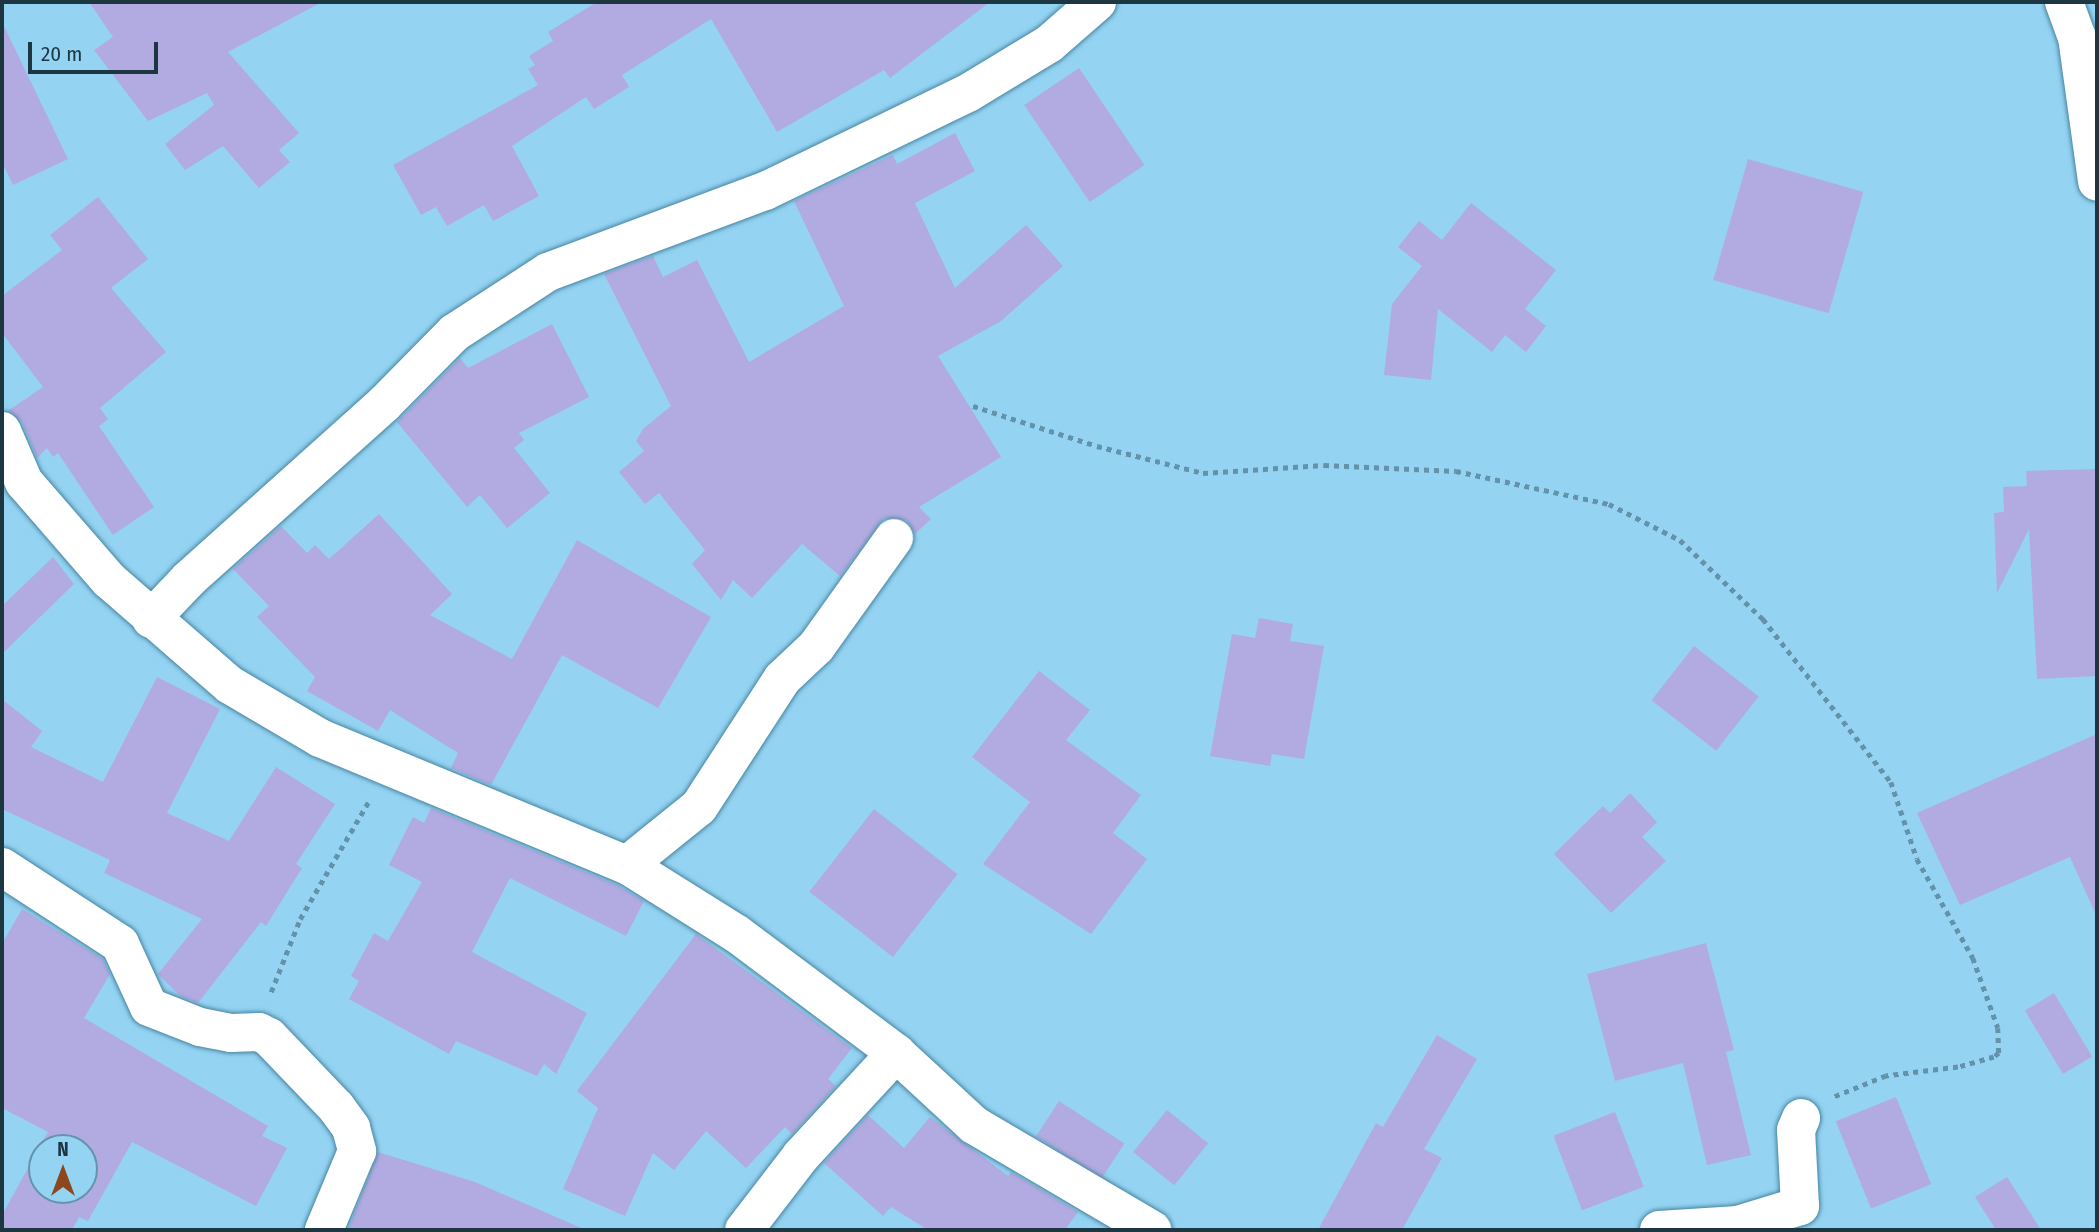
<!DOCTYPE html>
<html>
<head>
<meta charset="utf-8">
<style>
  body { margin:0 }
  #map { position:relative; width:2099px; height:1232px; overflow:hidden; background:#94d3f2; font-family:"Fira Sans Condensed",sans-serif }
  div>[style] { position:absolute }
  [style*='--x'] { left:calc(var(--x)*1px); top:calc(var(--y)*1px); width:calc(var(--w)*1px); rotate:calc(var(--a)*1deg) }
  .building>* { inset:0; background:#b2abe1; transform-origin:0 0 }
  .path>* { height:4.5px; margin-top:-2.25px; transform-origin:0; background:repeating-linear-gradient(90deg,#6392a9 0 5px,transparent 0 10px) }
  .roads { filter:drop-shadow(0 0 2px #4785a1) drop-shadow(0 0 2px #4785a1) }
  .street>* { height:38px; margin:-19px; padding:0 19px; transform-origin:19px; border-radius:19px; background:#fff }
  span { translate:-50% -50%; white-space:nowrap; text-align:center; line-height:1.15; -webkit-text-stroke:5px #94d3f2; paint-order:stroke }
  .frame { position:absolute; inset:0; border:4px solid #1c3642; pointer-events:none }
  .north { position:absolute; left:28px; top:1134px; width:70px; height:70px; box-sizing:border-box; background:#94d3f2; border:2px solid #6494ac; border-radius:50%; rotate:0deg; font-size:19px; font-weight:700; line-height:28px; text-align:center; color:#1c3642 }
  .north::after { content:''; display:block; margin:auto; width:24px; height:32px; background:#8c481c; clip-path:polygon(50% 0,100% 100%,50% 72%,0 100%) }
  .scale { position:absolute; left:28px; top:42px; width:130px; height:32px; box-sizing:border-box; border:4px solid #1c3642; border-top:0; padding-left:9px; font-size:21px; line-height:24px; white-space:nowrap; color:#1c3642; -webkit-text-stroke:5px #94d3f2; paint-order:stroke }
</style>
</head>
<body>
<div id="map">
  <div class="building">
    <div style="clip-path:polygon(89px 2px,322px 2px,228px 52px,299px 133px,279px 150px,290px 162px,259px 188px,223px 146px,185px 170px,165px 144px,214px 105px,207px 93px,148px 121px,94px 50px,113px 37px)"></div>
    <div style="clip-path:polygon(597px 2px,990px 2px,890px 78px,884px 70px,777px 132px,711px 19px,622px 75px,629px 87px,594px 109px,586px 97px,512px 146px,539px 196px,493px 221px,484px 205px,447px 226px,436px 207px,421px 215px,393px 165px,538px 85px,528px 69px,535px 65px,529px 56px,553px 41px,548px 32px)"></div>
    <div style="clip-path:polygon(2px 22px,68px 159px,13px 185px,2px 162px)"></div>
    <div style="left:1079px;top:68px;width:117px;height:66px;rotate:56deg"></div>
    <div style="clip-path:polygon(955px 133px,975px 171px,915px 203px,955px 288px,1026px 225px,1063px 266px,1001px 321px,938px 356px,1001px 457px,919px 507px,931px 519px,915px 534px,906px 520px,884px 518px,840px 576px,802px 544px,752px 598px,733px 580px,721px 600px,692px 564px,705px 550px,659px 493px,645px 504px,619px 472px,644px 451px,636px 441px,643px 429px,671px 406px,604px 274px,653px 256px,663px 277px,697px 260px,749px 362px,844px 306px,794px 201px,893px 155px,897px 164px)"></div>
    <div style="left:1748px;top:159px;width:120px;height:126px;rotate:16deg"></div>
    <div style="clip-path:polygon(98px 197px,148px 259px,111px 288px,166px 352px,100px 408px,108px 419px,99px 426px,154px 507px,113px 535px,58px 453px,53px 457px,47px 448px,37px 458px,22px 422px,8px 411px,43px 387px,2px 333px,2px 296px,62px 250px,50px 235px)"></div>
    <div style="clip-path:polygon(1471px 203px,1556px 270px,1525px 309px,1546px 326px,1526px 352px,1505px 335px,1492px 352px,1438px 309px,1431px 380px,1384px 375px,1392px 304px,1422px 266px,1398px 247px,1419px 221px,1442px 240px)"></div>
    <div style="clip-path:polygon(552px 324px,589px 397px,519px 433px,524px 440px,514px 448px,550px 493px,507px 528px,480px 495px,467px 507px,397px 422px,460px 358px,468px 368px)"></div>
    <div style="clip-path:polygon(2097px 469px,2097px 676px,2037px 679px,2029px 529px,1997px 593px,1994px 513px,2004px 512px,2003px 487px,2027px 486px,2026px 471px)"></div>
    <div style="clip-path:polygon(379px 514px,452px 594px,430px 615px,512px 659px,577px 540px,711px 617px,658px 708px,562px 655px,491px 785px,451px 768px,458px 753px,390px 710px,378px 731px,307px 691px,315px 677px,257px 617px,269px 606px,233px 569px,281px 526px,307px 553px,315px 545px,329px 559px)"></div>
    <div style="clip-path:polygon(53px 557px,74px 584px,2px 654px,2px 606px)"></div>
    <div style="clip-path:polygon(1259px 618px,1293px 624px,1290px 641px,1324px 646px,1304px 759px,1272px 754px,1270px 766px,1210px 756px,1232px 634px,1255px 638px)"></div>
    <div style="left:1694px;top:646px;width:82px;height:69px;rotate:38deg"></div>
    <div style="clip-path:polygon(1039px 671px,1090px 710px,1066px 740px,1141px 795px,1113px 833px,1147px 859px,1091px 934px,983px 864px,1030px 802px,972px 757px)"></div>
    <div style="clip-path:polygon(157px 677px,220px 709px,167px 813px,229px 841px,276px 767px,335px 804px,296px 864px,302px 868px,266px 926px,261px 922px,198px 1003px,180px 996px,158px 974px,202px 919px,104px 873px,110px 860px,2px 809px,2px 699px,42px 731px,31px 747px,103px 782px)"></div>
    <div style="clip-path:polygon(2097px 734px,2097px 917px,2070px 857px,1960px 905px,1917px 813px)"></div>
    <div style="clip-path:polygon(1630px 793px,1657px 822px,1642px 837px,1666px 861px,1611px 913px,1554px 854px,1603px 806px,1610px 813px)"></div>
    <div style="clip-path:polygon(431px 808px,617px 885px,644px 901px,626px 936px,510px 878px,472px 952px,587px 1013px,556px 1074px,544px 1064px,537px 1076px,456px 1041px,449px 1054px,349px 999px,359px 981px,351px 976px,374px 933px,388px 941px,422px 882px,389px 865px,413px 817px,424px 823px)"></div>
    <div style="left:874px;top:809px;width:106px;height:105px;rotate:38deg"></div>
    <div style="clip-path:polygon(evenodd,22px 909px,103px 959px,110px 974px,84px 1018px,268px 1126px,262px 1136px,287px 1148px,256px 1206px,132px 1142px,88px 1221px,79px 1217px,72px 1230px,2px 1230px,2px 1215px,48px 1132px,2px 1108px,2px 944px,22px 909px,42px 1148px,84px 1148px,84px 1190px,42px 1190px,42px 1148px)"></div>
    <div style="clip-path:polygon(696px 934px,852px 1048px,828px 1079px,836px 1086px,792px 1134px,785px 1127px,746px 1168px,706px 1131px,674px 1170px,653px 1153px,625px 1216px,563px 1189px,598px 1108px,577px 1091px)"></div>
    <div style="clip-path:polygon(1706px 943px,1734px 1050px,1726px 1052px,1751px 1155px,1707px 1165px,1683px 1063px,1615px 1081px,1587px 974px)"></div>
    <div style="left:2054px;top:993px;width:74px;height:34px;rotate:59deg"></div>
    <div style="clip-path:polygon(1437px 1035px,1477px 1059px,1424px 1149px,1442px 1158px,1402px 1230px,1318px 1230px,1376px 1123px,1383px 1127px)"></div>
    <div style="left:1896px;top:1097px;width:94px;height:65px;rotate:68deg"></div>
    <div style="left:1059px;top:1101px;width:78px;height:42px;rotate:33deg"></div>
    <div style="left:1167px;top:1110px;width:53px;height:54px;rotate:39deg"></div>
    <div style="left:1615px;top:1112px;width:80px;height:66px;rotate:69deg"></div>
    <div style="clip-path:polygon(868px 1115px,904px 1148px,930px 1117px,1008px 1176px,1011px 1172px,1078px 1212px,1065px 1230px,928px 1230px,891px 1207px,883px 1216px,824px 1163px)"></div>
    <div style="clip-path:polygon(378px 1152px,475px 1182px,586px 1230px,348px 1230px)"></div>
    <div style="clip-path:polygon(2007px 1177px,2041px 1230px,1996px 1230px,1975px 1197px)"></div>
  </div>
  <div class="path">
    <div style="--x:973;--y:406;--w:130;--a:17.9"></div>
    <div style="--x:1097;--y:446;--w:109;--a:14.3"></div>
    <div style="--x:1203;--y:473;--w:121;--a:-3.8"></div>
    <div style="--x:1324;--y:465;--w:132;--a:2.6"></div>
    <div style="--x:1456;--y:471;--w:157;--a:12.2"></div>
    <div style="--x:1609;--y:504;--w:80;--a:26.9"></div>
    <div style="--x:1680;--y:540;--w:115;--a:43.6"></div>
    <div style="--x:1763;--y:619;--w:207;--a:51.9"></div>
    <div style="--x:1891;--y:782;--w:81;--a:71.3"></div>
    <div style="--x:1917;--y:859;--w:114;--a:60.5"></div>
    <div style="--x:1973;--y:958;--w:74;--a:70.3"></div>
    <div style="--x:1998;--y:1028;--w:25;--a:88"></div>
    <div style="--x:1999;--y:1053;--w:6;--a:141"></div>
    <div style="--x:1994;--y:1057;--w:37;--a:164"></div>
    <div style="--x:1958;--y:1067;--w:73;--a:172.9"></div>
    <div style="--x:1886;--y:1076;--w:56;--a:158"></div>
    <div style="--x:271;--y:992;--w:79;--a:-68.3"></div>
    <div style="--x:300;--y:919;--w:137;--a:-59.7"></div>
  </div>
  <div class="roads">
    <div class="street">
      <div style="--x:2064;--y:2;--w:37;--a:70"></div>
      <div style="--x:2077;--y:37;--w:146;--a:82.1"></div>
      <div style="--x:2;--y:431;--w:56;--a:66.7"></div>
      <div style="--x:24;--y:482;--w:130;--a:49.1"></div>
      <div style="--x:109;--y:580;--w:160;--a:41"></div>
      <div style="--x:230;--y:685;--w:104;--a:30.5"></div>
      <div style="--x:320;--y:738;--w:332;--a:22.5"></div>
      <div style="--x:627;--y:865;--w:130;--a:32.1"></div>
      <div style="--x:737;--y:934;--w:199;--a:36.8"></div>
      <div style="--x:896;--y:1053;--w:106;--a:42.7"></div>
      <div style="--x:974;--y:1125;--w:207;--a:30.5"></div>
      <div style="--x:151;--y:619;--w:55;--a:-46.5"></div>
      <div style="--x:189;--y:579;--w:262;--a:-41.9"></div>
      <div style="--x:384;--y:404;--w:100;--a:-45.4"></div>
      <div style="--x:454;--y:333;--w:112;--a:-33"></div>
      <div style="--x:548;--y:272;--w:232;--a:-20.5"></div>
      <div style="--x:765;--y:191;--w:225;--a:-25.8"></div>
      <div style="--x:968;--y:93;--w:95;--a:-31.2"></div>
      <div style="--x:1049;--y:44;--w:64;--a:-41.2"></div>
      <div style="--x:627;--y:865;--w:92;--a:-38.9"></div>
      <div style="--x:699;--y:807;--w:153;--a:-57"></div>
      <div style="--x:782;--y:679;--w:47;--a:-43.3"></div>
      <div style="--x:816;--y:647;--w:134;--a:-54.4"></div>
      <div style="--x:2;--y:867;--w:141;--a:33.1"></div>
      <div style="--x:120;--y:944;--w:69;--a:65.3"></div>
      <div style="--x:149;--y:1007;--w:55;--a:21.4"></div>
      <div style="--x:200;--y:1027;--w:32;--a:11"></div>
      <div style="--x:231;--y:1033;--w:28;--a:-2"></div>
      <div style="--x:259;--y:1032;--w:11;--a:27"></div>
      <div style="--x:269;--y:1037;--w:97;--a:46.3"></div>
      <div style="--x:336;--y:1107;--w:26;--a:54"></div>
      <div style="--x:351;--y:1128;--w:24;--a:75"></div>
      <div style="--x:357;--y:1151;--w:86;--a:112.7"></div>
      <div style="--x:744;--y:1230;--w:93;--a:-52.4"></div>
      <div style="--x:801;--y:1156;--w:140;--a:-47.3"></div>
      <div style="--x:1659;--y:1230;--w:79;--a:-3.6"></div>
      <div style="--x:1738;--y:1225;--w:65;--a:-17"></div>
      <div style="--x:1800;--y:1206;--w:76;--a:-93"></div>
      <div style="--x:1796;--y:1130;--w:13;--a:-67"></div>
    </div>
  </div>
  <div class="frame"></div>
  <div class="north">N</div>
  <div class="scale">20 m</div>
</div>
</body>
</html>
